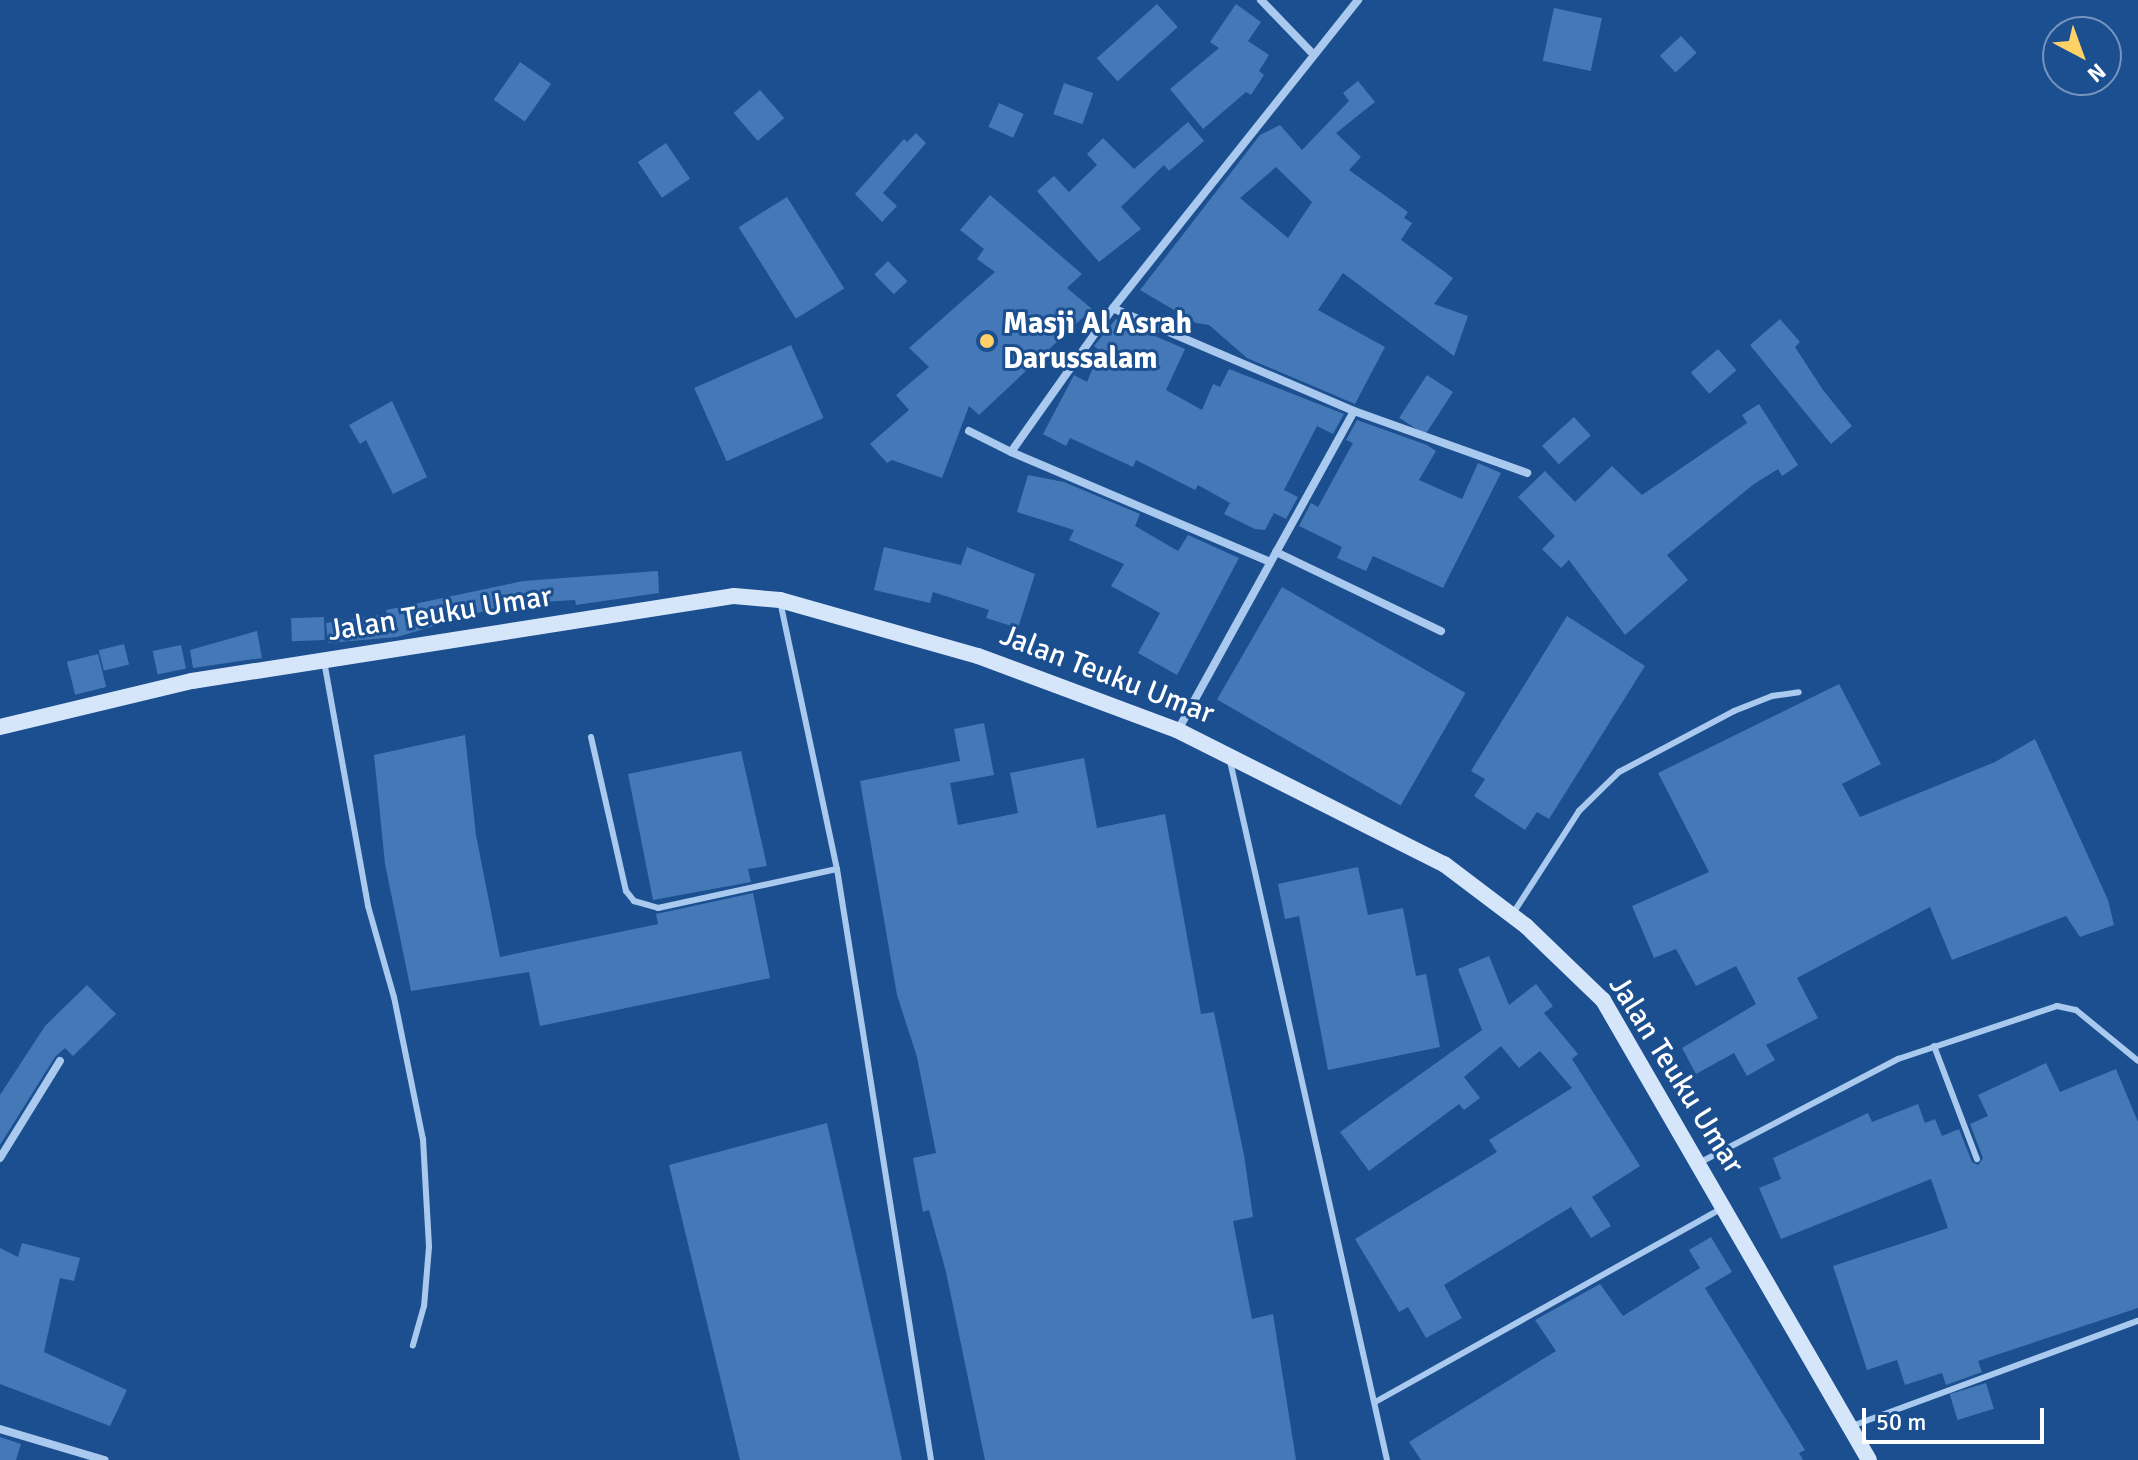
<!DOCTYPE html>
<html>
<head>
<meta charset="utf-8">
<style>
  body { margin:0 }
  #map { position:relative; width:2138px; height:1460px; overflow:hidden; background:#1b4f8f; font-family:Signika,sans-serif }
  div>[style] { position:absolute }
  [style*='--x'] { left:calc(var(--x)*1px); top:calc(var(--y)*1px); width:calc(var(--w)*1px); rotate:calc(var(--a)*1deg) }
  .building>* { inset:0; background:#4478b7; transform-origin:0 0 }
  .lane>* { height:6px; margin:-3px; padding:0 3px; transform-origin:3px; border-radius:3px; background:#a9c9ee }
  .street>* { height:8px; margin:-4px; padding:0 4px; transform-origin:4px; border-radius:4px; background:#a9c9ee }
  .secondary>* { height:16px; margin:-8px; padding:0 8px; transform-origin:8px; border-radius:8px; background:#d6e6fa }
  .dots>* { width:22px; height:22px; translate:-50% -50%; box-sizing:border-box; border:4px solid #1b4f8f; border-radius:50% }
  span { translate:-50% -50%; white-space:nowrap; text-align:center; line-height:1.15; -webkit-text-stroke:6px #1b4f8f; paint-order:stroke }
  .poi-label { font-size:30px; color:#fff; font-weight:700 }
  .left { translate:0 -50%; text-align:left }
  .street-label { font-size:30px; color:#fff }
  .north { position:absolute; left:2042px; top:16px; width:80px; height:80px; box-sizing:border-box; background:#1b4f8f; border:2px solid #7695bc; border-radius:50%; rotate:139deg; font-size:22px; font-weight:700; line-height:32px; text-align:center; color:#fff }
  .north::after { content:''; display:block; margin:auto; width:28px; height:36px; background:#ffd166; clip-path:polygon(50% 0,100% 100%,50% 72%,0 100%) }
  .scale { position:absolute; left:1862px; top:1408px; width:182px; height:36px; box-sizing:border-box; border:4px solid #fff; border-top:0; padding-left:10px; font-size:24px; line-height:28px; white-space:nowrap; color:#fff; -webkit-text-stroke:6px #1b4f8f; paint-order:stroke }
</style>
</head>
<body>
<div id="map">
  <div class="building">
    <div style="left:1157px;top:4px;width:31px;height:81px;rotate:48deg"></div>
    <div style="clip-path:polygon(1236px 4px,1261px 22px,1248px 41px,1269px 55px,1259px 71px,1264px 75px,1251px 95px,1246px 92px,1203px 129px,1170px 89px,1219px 48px,1210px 42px)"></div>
    <div style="left:1554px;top:8px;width:49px;height:54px;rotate:12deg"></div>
    <div style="left:1681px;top:36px;width:23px;height:29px;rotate:47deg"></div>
    <div style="left:520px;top:62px;width:38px;height:46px;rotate:35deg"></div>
    <div style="clip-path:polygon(evenodd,1358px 81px,1375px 102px,1336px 133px,1361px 157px,1349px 170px,1408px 212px,1404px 218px,1412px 223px,1401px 240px,1453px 278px,1434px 304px,1468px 316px,1454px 356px,1343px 273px,1318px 310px,1385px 347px,1355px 404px,1247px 358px,1209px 325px,1196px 323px,1140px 290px,1260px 135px,1280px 125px,1302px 150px,1349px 101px,1343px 93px,1358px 81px,1276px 167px,1312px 202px,1288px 238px,1240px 198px,1276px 167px)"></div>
    <div style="left:1064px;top:83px;width:31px;height:33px;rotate:19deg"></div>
    <div style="left:760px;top:90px;width:37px;height:35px;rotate:49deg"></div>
    <div style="left:999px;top:103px;width:27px;height:26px;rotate:24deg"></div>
    <div style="clip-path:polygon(1188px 122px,1204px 141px,1169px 171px,1164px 165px,1121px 207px,1141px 229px,1099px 262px,1037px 191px,1054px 176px,1069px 192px,1097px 165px,1087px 154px,1103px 138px,1134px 169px)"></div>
    <div style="clip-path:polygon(916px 133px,926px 143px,883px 193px,897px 206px,882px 222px,855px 194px,904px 139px,907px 142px)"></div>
    <div style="left:666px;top:143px;width:43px;height:34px;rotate:56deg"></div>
    <div style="clip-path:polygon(990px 195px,1082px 274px,1067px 288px,1092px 309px,979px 415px,969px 406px,942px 478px,892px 460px,887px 463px,870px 444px,909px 410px,896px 395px,929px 367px,909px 348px,995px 272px,977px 259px,984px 249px,960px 230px)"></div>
    <div style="left:787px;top:197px;width:108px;height:57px;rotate:58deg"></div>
    <div style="left:888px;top:261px;width:28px;height:19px;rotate:46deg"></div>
    <div style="clip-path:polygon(1116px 319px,1185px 349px,1166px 390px,1202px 410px,1213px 384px,1220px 387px,1229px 369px,1344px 414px,1333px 434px,1317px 426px,1284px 490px,1298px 497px,1286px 519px,1274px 513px,1265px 530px,1255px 529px,1224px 514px,1230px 503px,1198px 485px,1195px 490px,1136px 460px,1133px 467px,1070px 438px,1066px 446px,1043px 434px,1074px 375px,1087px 382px,1100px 351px,1094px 346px)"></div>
    <div style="clip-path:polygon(1780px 319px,1800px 342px,1795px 347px,1823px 390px,1852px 426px,1831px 444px,1750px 345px)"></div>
    <div style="left:791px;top:345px;width:80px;height:106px;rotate:66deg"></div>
    <div style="left:1718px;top:349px;width:28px;height:36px;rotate:49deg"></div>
    <div style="left:1427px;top:375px;width:31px;height:51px;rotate:33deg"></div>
    <div style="clip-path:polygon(392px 401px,427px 477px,393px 494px,366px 440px,360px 444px,349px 425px)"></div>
    <div style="clip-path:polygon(1759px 404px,1798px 465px,1782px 476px,1778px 469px,1754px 484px,1667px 555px,1688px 580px,1625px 635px,1569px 560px,1561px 568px,1542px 549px,1555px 536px,1518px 497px,1545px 471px,1575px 502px,1612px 466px,1642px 495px,1747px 423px,1742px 415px)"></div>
    <div style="left:1574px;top:417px;width:25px;height:43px;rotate:48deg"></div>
    <div style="clip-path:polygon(1357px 420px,1427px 445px,1436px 451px,1419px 480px,1462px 499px,1478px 463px,1501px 473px,1443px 588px,1373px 556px,1366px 571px,1337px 558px,1342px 547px,1299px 526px,1311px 503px,1318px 507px,1353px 443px,1346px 440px)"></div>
    <div style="clip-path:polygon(1028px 475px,1064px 482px,1140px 514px,1135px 526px,1178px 551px,1188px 535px,1239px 558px,1177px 675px,1138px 653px,1160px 613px,1111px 586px,1124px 564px,1069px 540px,1074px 530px,1017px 512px)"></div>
    <div style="clip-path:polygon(884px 547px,961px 565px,967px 547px,1035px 574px,1018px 628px,986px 618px,989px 610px,933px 592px,930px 603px,874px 590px)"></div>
    <div style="clip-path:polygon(658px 571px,659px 593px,576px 605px,575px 600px,508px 604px,397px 637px,328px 643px,326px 623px,387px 614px,386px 610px,523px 581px)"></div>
    <div style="left:1282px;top:587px;width:212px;height:130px;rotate:30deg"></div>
    <div style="clip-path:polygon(1567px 616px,1645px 666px,1549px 819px,1537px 812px,1525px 830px,1474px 796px,1485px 779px,1471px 771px)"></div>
    <div style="left:324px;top:617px;width:23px;height:33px;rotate:88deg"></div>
    <div style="clip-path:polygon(257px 631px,262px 658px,193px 668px,190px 650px)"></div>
    <div style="left:124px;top:644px;width:21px;height:26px;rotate:76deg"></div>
    <div style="left:181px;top:645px;width:24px;height:29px;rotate:78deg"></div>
    <div style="left:98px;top:654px;width:34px;height:32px;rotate:76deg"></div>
    <div style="clip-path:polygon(1839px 684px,1881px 764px,1842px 784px,1860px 817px,1995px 762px,2035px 739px,2108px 900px,2114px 925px,2080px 937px,2066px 916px,1952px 960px,1930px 907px,1797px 978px,1818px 1018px,1766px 1045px,1775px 1060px,1747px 1076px,1734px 1053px,1696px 1074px,1682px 1048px,1756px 1004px,1736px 966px,1696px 986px,1676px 949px,1654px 958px,1632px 906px,1709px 872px,1658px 773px)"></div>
    <div style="clip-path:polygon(984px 723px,994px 775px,950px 783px,958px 825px,1018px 813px,1010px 773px,1084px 758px,1097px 828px,1165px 814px,1201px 1014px,1214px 1012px,1244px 1155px,1253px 1217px,1233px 1221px,1252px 1319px,1273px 1314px,1296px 1460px,985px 1460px,946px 1272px,929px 1210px,923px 1212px,913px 1158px,936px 1153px,917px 1057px,897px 995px,860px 781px,960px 761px,954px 729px)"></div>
    <div style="clip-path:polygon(465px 735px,476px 835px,500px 957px,658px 924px,656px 914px,753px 893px,770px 978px,540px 1026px,529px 972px,411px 991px,385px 864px,374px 755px)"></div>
    <div style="clip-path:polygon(741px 751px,767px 866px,748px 869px,751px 882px,653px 900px,628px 774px)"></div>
    <div style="clip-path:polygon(1358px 867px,1368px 915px,1403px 908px,1416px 976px,1426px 974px,1440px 1047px,1328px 1070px,1299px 916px,1285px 919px,1278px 884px)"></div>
    <div style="clip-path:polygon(1489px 956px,1509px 1005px,1536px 984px,1553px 1006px,1544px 1013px,1578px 1054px,1572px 1059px,1640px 1166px,1592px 1197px,1611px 1226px,1591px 1238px,1571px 1207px,1444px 1285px,1462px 1318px,1426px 1338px,1408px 1307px,1399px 1312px,1355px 1239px,1497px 1152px,1489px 1140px,1572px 1088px,1540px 1051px,1519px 1068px,1501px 1046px,1464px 1077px,1480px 1098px,1464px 1110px,1459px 1104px,1369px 1171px,1340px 1132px,1482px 1030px,1458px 969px)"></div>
    <div style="clip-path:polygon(87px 985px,116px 1014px,73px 1056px,65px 1048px,55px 1057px,0 1145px,0 1095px,45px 1026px)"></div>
    <div style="clip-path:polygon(2046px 1063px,2060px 1092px,2116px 1069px,2138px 1122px,2138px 1308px,1978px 1361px,1982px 1372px,1946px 1385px,1942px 1373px,1905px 1385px,1897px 1360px,1867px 1370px,1833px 1266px,1948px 1228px,1931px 1179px,1781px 1239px,1759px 1188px,1781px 1179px,1773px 1158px,1868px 1113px,1872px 1122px,1918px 1104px,1925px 1123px,1935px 1119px,1942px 1136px,1959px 1129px,1972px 1162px,1978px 1165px,1983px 1158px,1970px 1124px,1988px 1116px,1978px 1095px)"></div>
    <div style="clip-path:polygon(827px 1123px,902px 1460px,740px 1460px,669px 1165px)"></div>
    <div style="clip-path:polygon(1711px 1237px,1732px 1272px,1705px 1288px,1805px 1450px,1799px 1453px,1803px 1460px,1421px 1460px,1409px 1442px,1556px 1351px,1535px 1320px,1600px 1284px,1623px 1316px,1700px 1268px,1689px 1250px)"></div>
    <div style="clip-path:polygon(22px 1243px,80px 1258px,74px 1281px,60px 1278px,44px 1352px,127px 1390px,110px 1426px,0 1384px,0 1248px,18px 1257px)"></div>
    <div style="left:1986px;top:1383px;width:27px;height:38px;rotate:73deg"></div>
    <div style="clip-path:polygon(0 1437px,21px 1444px,16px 1460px,0 1460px)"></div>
  </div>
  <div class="lane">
    <div style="--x:780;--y:601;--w:274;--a:78"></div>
    <div style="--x:837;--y:869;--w:598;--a:80.96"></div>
    <div style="--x:324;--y:661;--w:249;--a:79.8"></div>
    <div style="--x:368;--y:906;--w:95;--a:74.1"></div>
    <div style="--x:394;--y:997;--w:145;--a:78.5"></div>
    <div style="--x:423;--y:1139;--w:108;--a:86.8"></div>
    <div style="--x:429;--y:1247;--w:59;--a:94.8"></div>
    <div style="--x:424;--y:1306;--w:41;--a:105.8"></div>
    <div style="--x:591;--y:737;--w:158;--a:77.2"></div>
    <div style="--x:626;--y:891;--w:13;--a:51"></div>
    <div style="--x:634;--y:901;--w:25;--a:16"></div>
    <div style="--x:658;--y:908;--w:183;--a:-12.3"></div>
    <div style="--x:1230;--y:761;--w:716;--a:77.34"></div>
    <div style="--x:1512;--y:915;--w:124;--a:-57.2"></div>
    <div style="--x:1579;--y:811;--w:56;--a:-44.3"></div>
    <div style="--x:1619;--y:772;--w:130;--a:-27.9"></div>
    <div style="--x:1734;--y:711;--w:41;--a:-21.5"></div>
    <div style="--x:1772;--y:696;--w:27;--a:-8"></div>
    <div style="--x:1934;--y:1046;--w:121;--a:69.2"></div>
    <div style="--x:1699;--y:1163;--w:225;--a:-27.6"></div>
    <div style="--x:1898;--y:1059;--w:168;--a:-18.4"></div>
    <div style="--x:2057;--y:1006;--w:19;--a:12"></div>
    <div style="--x:2076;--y:1010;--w:80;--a:39.4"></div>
    <div style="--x:1377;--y:1401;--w:395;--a:-29.2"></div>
    <div style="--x:1852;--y:1426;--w:305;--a:-20.2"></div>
  </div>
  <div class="street">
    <div style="--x:1261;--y:0;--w:75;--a:46.1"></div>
    <div style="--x:1113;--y:308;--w:176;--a:125.3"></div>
    <div style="--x:1011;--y:452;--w:281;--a:23"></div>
    <div style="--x:1354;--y:411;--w:184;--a:19.7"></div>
    <div style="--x:969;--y:431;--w:47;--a:26.6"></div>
    <div style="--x:1276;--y:552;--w:183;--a:25.6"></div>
    <div style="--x:1178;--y:730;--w:364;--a:-61.1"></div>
    <div style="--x:1354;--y:411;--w:262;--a:-156.9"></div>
    <div style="--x:1113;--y:308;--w:394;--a:-51.5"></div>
    <div style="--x:0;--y:1158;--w:114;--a:-58.3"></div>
    <div style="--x:0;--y:1429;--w:109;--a:16.6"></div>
  </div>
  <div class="secondary">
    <div style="--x:0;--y:727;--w:197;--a:-13.5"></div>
    <div style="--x:192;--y:681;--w:549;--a:-8.91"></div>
    <div style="--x:734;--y:596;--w:46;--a:5"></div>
    <div style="--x:780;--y:600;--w:206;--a:15.8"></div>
    <div style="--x:978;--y:656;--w:212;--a:20.4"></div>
    <div style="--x:1177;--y:730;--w:299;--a:26.7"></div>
    <div style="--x:1444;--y:864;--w:103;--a:37.1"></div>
    <div style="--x:1526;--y:926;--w:107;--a:43.9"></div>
    <div style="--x:1603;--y:1000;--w:531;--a:59.96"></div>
  </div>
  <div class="dots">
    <div style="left:987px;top:341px;background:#ffd166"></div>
  </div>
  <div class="poi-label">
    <span class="left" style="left:1003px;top:341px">Masji Al Asrah<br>Darussalam</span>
  </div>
  <div class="street-label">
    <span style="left:440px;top:614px;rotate:-9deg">Jalan Teuku Umar</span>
    <span style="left:1107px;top:675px;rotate:21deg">Jalan Teuku Umar</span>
    <span style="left:1676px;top:1075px;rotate:58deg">Jalan Teuku Umar</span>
  </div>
  <div class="north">N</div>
  <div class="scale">50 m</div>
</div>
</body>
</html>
